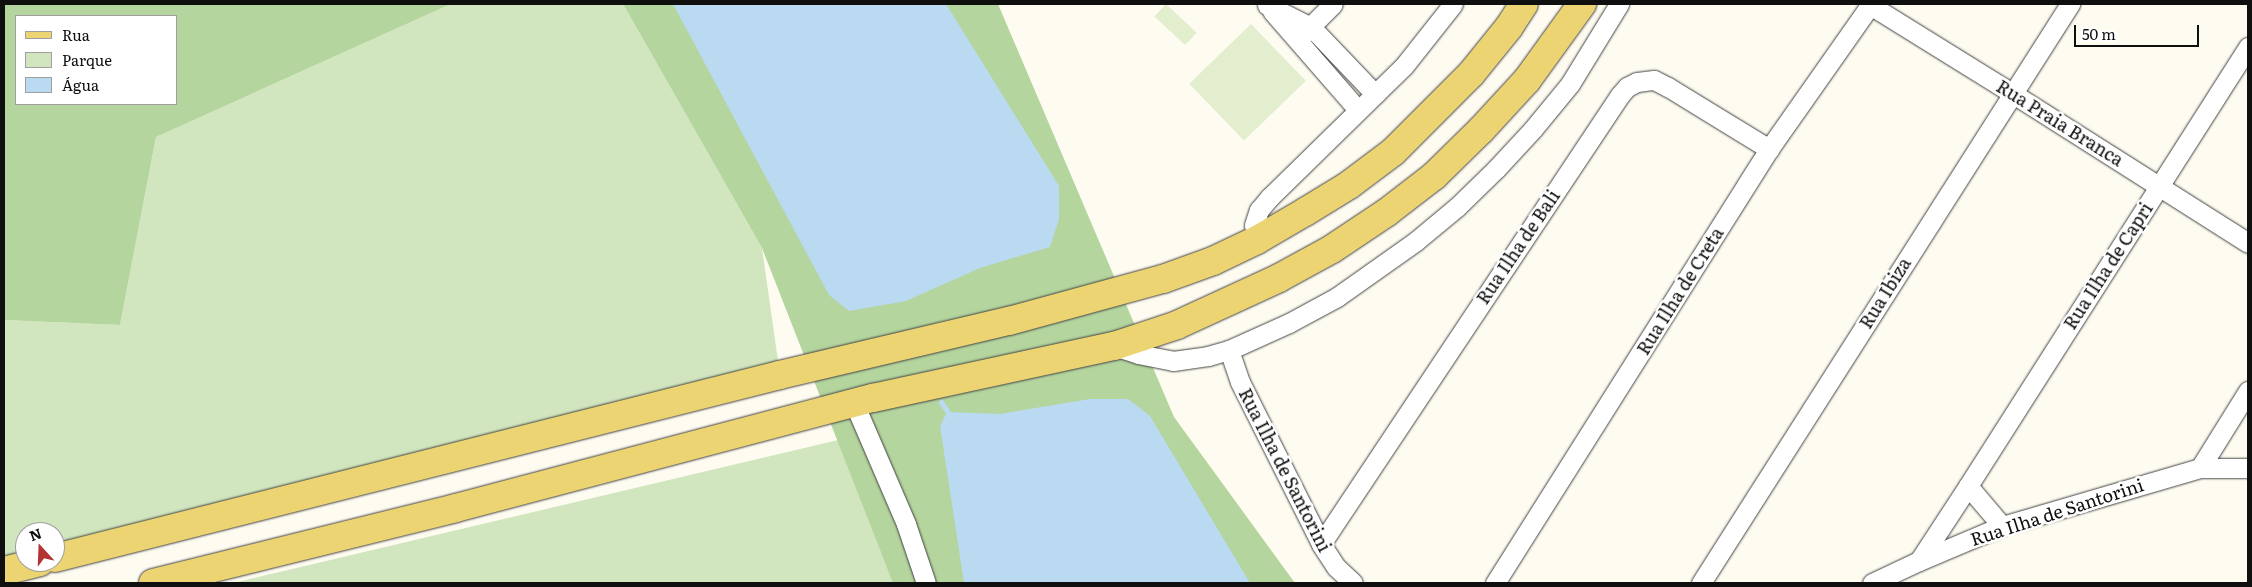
<!DOCTYPE html>
<html>
<head>
<meta charset="utf-8">
<style>
  body { margin:0 }
  #map { position:relative; width:2252px; height:587px; overflow:hidden; background:#fefcf1; font-family:Literata,serif }
  div>[style] { position:absolute }
  [style*='--x'] { left:calc(var(--x)*1px); top:calc(var(--y)*1px); width:calc(var(--w)*1px); rotate:calc(var(--a)*1deg) }
  .green>* { inset:0; background:#d1e6be }
  .forest>* { inset:0; background:#b4d59e }
  .pitch>* { inset:0; background:#e2eece; transform-origin:0 0 }
  .water>* { inset:0; background:#badaf1 }
  .stream>* { height:5px; margin:-2.5px; padding:0 2.5px; transform-origin:2.5px; border-radius:2.5px; background:#badaf1 }
  .roads { filter:drop-shadow(0 0 1px #424242) drop-shadow(0 0 1px #424242) }
  .street>* { height:19px; margin:-9.5px; padding:0 9.5px; transform-origin:9.5px; border-radius:9.5px; background:#fff }
  .primary>* { height:28px; margin:-14px; padding:0 14px; transform-origin:14px; border-radius:14px; background:#ecd473 }
  span { translate:-50% -50%; white-space:nowrap; text-align:center; line-height:1.15; -webkit-text-stroke:5px #fff; paint-order:stroke }
  .street-label { font-size:18px; color:#0f0f0f }
  .frame { position:absolute; inset:0; border:5px solid #0f0f0f; pointer-events:none }
  .legend { position:absolute; left:15px; top:15px; width:162px; height:90px; box-sizing:border-box; background:#fff; border:1px solid #9f9f9f; margin:0; padding:6px 9px; list-style:none; font-size:15px; color:#0f0f0f }
  .legend li { display:flex; align-items:center; gap:10px; height:25px }
  .legend b { width:25px; border:1px solid #9f9f9f }
  .north { position:absolute; left:15px; top:522px; width:50px; height:50px; box-sizing:border-box; background:#fff; border:1px solid #9f9f9f; border-radius:50%; rotate:340deg; font-size:14px; font-weight:700; line-height:20px; text-align:center; color:#0f0f0f }
  .north::after { content:''; display:block; margin:auto; width:18px; height:22px; background:#b33333; clip-path:polygon(50% 0,100% 100%,50% 72%,0 100%) }
  .scale { position:absolute; left:2074px; top:25px; width:125px; height:22px; box-sizing:border-box; border:2px solid #0f0f0f; border-top:0; padding-left:6px; font-size:15px; line-height:18px; white-space:nowrap; color:#0f0f0f; -webkit-text-stroke:4px #fff; paint-order:stroke }
</style>
</head>
<body>
<div id="map">
  <div class="green">
    <div style="clip-path:polygon(451px 4px,623px 4px,762px 248px,780px 375px,55px 559px,55px 532px,25px 532px,25px 562px,4px 572px,4px 320px,120px 325px,156px 137px)"></div>
    <div style="clip-path:polygon(855px 436px,910px 583px,233px 583px)"></div>
  </div>
  <div class="forest">
    <div style="clip-path:polygon(evenodd,4px 4px,451px 4px,156px 137px,120px 325px,4px 320px,4px 4px,16px 16px,176px 16px,176px 104px,16px 104px,16px 16px)"></div>
    <div style="clip-path:polygon(623px 4px,998px 4px,1174px 417px,1295px 583px,893px 583px,762px 248px)"></div>
  </div>
  <div class="pitch">
    <div style="left:1166px;top:4px;width:42px;height:17px;rotate:43deg"></div>
    <div style="left:1251px;top:24px;width:79px;height:86px;rotate:46deg"></div>
  </div>
  <div class="water">
    <div style="clip-path:polygon(673px 4px,946px 4px,1059px 186px,1059px 219px,1050px 247px,980px 268px,906px 301px,849px 311px,829px 295px)"></div>
    <div style="clip-path:polygon(1090px 399px,1128px 399px,1150px 416px,1250px 583px,964px 583px,940px 426px,947px 412px,1000px 414px)"></div>
  </div>
  <div class="stream">
    <div style="--x:941;--y:402;--w:18;--a:56"></div>
  </div>
  <div class="roads">
    <div class="street">
      <div style="--x:1267;--y:5;--w:49;--a:26.6"></div>
      <div style="--x:1311;--y:27;--w:93;--a:46.3"></div>
      <div style="--x:1870;--y:5;--w:167;--a:31.8"></div>
      <div style="--x:2012;--y:93;--w:280;--a:32.4"></div>
      <div style="--x:1272;--y:11;--w:131;--a:49"></div>
      <div style="--x:1303;--y:34;--w:42;--a:-45"></div>
      <div style="--x:1257;--y:240;--w:15;--a:-101"></div>
      <div style="--x:1254;--y:225;--w:16;--a:-72"></div>
      <div style="--x:1259;--y:210;--w:17;--a:-50"></div>
      <div style="--x:1270;--y:197;--w:187;--a:-44.4"></div>
      <div style="--x:1404;--y:66;--w:79;--a:-51.7"></div>
      <div style="--x:1114;--y:346;--w:25;--a:18"></div>
      <div style="--x:1138;--y:354;--w:36;--a:11"></div>
      <div style="--x:1173;--y:361;--w:35;--a:-8"></div>
      <div style="--x:1208;--y:356;--w:22;--a:-16"></div>
      <div style="--x:1229;--y:350;--w:66;--a:-24.2"></div>
      <div style="--x:1289;--y:323;--w:55;--a:-28.4"></div>
      <div style="--x:1337;--y:297;--w:97;--a:-35.3"></div>
      <div style="--x:1416;--y:241;--w:53;--a:-39.7"></div>
      <div style="--x:1457;--y:207;--w:54;--a:-44.3"></div>
      <div style="--x:1496;--y:169;--w:54;--a:-47.2"></div>
      <div style="--x:1533;--y:129;--w:58;--a:-50.6"></div>
      <div style="--x:1570;--y:84;--w:94;--a:-58.5"></div>
      <div style="--x:1229;--y:350;--w:34;--a:71"></div>
      <div style="--x:1240;--y:382;--w:181;--a:63.4"></div>
      <div style="--x:1321;--y:544;--w:27;--a:57"></div>
      <div style="--x:1336;--y:567;--w:23;--a:43"></div>
      <div style="--x:854;--y:403;--w:132;--a:66.7"></div>
      <div style="--x:906;--y:524;--w:62;--a:71.3"></div>
      <div style="--x:2200;--y:468;--w:91;--a:-58.1"></div>
      <div style="--x:1968;--y:486;--w:521;--a:-57.47"></div>
      <div style="--x:1321;--y:544;--w:539;--a:-56.34"></div>
      <div style="--x:1620;--y:95;--w:11;--a:-49"></div>
      <div style="--x:1627;--y:87;--w:11;--a:-27"></div>
      <div style="--x:1637;--y:82;--w:17;--a:-7"></div>
      <div style="--x:1654;--y:80;--w:16;--a:27"></div>
      <div style="--x:1668;--y:87;--w:119;--a:31.5"></div>
      <div style="--x:1919;--y:561;--w:90;--a:-56.8"></div>
      <div style="--x:1968;--y:486;--w:52;--a:49.6"></div>
      <div style="--x:1495;--y:583;--w:513;--a:-57.73"></div>
      <div style="--x:1769;--y:149;--w:177;--a:-54.9"></div>
      <div style="--x:1701;--y:583;--w:687;--a:-57.49"></div>
      <div style="--x:1872;--y:583;--w:52;--a:-25.1"></div>
      <div style="--x:1919;--y:561;--w:90;--a:-22.9"></div>
      <div style="--x:2002;--y:526;--w:206;--a:-16.3"></div>
      <div style="--x:2200;--y:468;--w:48;--a:0"></div>
    </div>
    <div class="primary">
      <div style="--x:55;--y:558;--w:748;--a:-14.17"></div>
      <div style="--x:780;--y:375;--w:235;--a:-13.3"></div>
      <div style="--x:1009;--y:321;--w:160;--a:-15.3"></div>
      <div style="--x:1163;--y:279;--w:53;--a:-19.8"></div>
      <div style="--x:1213;--y:261;--w:49;--a:-25.5"></div>
      <div style="--x:1257;--y:240;--w:56;--a:-30.3"></div>
      <div style="--x:1305;--y:212;--w:52;--a:-31.5"></div>
      <div style="--x:1349;--y:185;--w:55;--a:-36.9"></div>
      <div style="--x:1393;--y:152;--w:110;--a:-45"></div>
      <div style="--x:1471;--y:74;--w:60;--a:-51"></div>
      <div style="--x:1509;--y:27;--w:27;--a:-57"></div>
      <div style="--x:4;--y:571;--w:37;--a:-14"></div>
      <div style="--x:153;--y:583;--w:312;--a:-13.9"></div>
      <div style="--x:456;--y:508;--w:431;--a:-14.8"></div>
      <div style="--x:873;--y:398;--w:247;--a:-12.2"></div>
      <div style="--x:1114;--y:346;--w:66;--a:-18.4"></div>
      <div style="--x:1177;--y:325;--w:112;--a:-24.7"></div>
      <div style="--x:1279;--y:278;--w:60;--a:-28.7"></div>
      <div style="--x:1332;--y:249;--w:65;--a:-33.7"></div>
      <div style="--x:1386;--y:213;--w:61;--a:-37.6"></div>
      <div style="--x:1434;--y:176;--w:66;--a:-44.4"></div>
      <div style="--x:1481;--y:130;--w:68;--a:-47.4"></div>
      <div style="--x:1527;--y:80;--w:94;--a:-54.1"></div>
    </div>
  </div>
  <div class="street-label">
    <span style="left:2060px;top:123px;rotate:32deg">Rua Praia Branca</span>
    <span style="left:1518px;top:247px;rotate:-56deg">Rua Ilha de Bali</span>
    <span style="left:2108px;top:266px;rotate:-57deg">Rua Ilha de Capri</span>
    <span style="left:1680px;top:291px;rotate:-58deg">Rua Ilha de Creta</span>
    <span style="left:1885px;top:293px;rotate:-58deg">Rua Ibiza</span>
    <span style="left:1285px;top:470px;rotate:63deg">Rua Ilha de Santorini</span>
    <span style="left:2057px;top:512px;rotate:-18deg">Rua Ilha de Santorini</span>
  </div>
  <div class="frame"></div>
  <ul class="legend">
  <li><b style="height:6px;background:#ecd473"></b>Rua</li>
  <li><b style="height:14px;background:#d1e6be"></b>Parque</li>
  <li><b style="height:14px;background:#badaf1"></b>Água</li>
  </ul>
  <div class="north">N</div>
  <div class="scale">50 m</div>
</div>
</body>
</html>
